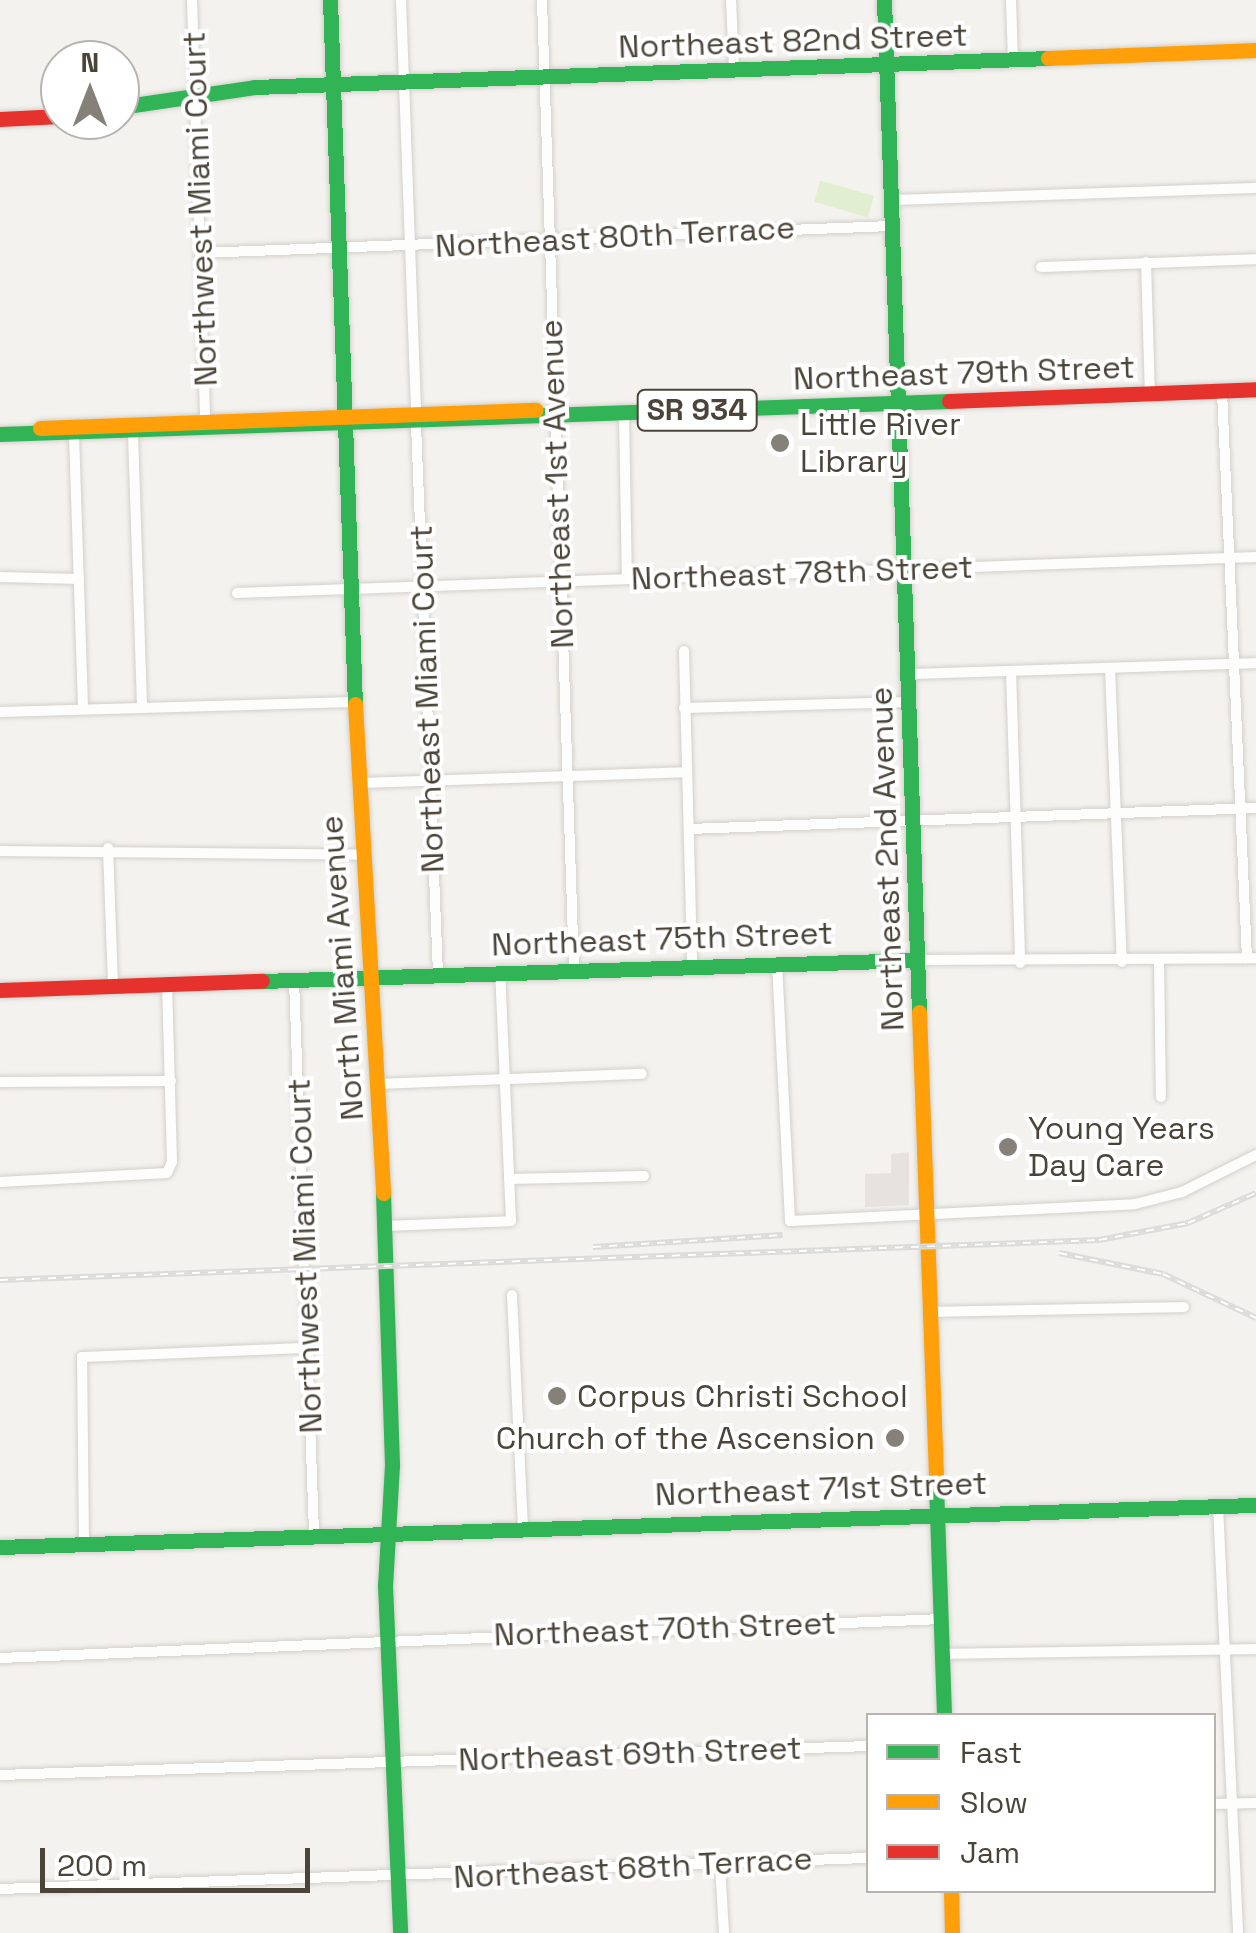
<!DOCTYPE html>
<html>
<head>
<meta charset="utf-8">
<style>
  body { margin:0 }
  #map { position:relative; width:1256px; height:1933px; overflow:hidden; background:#f4f2ee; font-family:"Space Grotesk",sans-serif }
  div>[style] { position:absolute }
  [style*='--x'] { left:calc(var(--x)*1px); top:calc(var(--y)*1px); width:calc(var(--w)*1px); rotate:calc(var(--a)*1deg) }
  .green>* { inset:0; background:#e1eecf; transform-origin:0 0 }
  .parking>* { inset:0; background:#e6e3df }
  .roads { filter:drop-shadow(0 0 2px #d2d0cb) drop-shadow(0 0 2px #d2d0cb) }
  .street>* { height:10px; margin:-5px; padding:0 5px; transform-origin:5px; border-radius:5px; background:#fdfdfc }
  .fast>* { height:15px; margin:-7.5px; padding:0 7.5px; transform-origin:7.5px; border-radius:7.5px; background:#30b455 }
  .slow>* { height:15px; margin:-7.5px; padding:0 7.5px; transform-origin:7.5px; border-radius:7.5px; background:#ff9f0a }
  .jam>* { height:15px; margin:-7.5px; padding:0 7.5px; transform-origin:7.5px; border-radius:7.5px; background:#e5322d }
  .rail>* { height:6px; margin-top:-3px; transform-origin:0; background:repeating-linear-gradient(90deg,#fff 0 8px,#dbdbda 0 16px); box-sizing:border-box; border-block:2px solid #dbdbda }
  .dots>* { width:28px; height:28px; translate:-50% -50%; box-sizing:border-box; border:5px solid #fff; border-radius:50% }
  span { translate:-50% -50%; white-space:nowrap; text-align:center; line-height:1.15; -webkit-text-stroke:8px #fff; paint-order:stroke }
  .shield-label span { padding:2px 8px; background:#fff; border:2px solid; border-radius:8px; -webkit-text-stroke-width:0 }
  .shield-label { font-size:30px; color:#4b4439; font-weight:700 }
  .street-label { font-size:32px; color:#4b4439 }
  .poi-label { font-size:32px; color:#4b4439 }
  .left { translate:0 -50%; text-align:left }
  .right { translate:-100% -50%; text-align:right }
  .legend { position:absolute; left:866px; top:1713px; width:350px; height:180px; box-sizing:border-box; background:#fff; border:2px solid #b7b4b0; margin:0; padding:12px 18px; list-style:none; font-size:30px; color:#4b4439 }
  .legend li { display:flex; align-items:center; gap:20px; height:50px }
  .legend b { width:50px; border:2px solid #b7b4b0 }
  .north { position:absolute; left:40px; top:40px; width:100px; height:100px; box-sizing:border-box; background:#fff; border:2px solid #b7b4b0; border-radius:50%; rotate:0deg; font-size:28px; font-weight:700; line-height:40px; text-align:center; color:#4b4439 }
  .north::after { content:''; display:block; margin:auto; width:35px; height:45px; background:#868178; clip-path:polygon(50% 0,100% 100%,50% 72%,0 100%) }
  .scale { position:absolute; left:40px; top:1848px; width:270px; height:45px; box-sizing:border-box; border:5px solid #4b4439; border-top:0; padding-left:12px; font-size:30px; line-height:35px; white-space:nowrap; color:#4b4439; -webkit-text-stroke:8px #fff; paint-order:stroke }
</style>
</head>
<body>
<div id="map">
  <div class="green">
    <div style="left:874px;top:196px;width:22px;height:56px;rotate:106deg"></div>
  </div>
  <div class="parking">
    <div style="clip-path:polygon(909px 1152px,909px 1205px,865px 1207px,865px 1174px,891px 1173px,891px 1154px)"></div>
  </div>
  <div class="roads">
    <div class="street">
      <div style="--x:192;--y:0;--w:417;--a:88.2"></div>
      <div style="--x:401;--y:0;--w:410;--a:87.9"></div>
      <div style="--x:542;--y:0;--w:970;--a:88.11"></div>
      <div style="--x:731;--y:0;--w:70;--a:87.5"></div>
      <div style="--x:1011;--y:0;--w:59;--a:88.1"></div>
      <div style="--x:891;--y:200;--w:365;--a:-1.9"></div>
      <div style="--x:201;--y:253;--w:692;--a:-2.24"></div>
      <div style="--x:1146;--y:262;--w:131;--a:88.3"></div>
      <div style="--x:1041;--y:267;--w:215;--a:-2.1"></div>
      <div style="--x:1222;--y:391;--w:568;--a:87.48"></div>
      <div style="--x:624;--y:413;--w:166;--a:89"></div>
      <div style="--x:416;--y:424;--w:549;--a:87.71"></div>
      <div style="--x:133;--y:434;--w:273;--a:88.1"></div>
      <div style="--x:74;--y:435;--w:274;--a:88.1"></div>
      <div style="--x:0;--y:577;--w:79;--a:1.5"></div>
      <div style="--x:237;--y:593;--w:1020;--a:-2.02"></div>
      <div style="--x:684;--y:651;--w:314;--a:88.5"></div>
      <div style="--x:1110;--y:668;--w:294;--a:87.7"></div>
      <div style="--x:1011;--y:671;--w:292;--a:88.2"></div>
      <div style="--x:909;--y:674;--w:347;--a:-1.8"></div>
      <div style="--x:684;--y:708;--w:226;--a:-1.5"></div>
      <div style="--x:0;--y:712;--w:354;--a:-1.6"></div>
      <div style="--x:358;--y:783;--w:329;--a:-1.9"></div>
      <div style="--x:689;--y:829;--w:567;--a:-2.12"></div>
      <div style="--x:108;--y:848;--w:138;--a:87.9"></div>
      <div style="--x:0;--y:851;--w:361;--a:0.6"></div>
      <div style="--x:917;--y:960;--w:339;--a:-0.3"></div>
      <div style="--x:1159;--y:960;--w:137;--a:89.2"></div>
      <div style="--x:777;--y:963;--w:258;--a:87.1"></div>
      <div style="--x:790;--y:1221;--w:345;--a:-2.8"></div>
      <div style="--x:1135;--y:1204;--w:49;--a:-14.3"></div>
      <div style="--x:1182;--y:1192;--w:83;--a:-26.6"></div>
      <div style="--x:294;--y:979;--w:554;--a:87.93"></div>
      <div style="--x:0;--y:1082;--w:171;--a:-0.3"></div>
      <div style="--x:378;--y:1084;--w:264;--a:-2.2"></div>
      <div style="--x:509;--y:1179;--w:135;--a:-1.3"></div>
      <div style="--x:0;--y:1182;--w:167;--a:-3.1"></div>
      <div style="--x:167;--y:1173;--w:12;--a:-66"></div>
      <div style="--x:172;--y:1162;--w:178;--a:-91.6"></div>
      <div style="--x:383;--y:1226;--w:128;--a:-2.2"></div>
      <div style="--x:511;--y:1221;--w:250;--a:-92.5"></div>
      <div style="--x:512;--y:1295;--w:231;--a:87.3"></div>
      <div style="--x:930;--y:1312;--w:254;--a:-1.1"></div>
      <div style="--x:1218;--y:1506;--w:427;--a:87.3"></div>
      <div style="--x:84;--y:1543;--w:186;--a:-90.6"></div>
      <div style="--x:82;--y:1357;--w:229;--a:-2.3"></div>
      <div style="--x:942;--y:1654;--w:314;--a:-0.9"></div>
      <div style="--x:0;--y:1658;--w:942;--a:-2.37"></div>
      <div style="--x:0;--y:1775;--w:868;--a:-1.91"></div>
      <div style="--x:1214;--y:1804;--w:42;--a:-1.4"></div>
      <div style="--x:720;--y:1864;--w:69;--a:86.7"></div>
      <div style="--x:0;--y:1889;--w:869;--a:-2.05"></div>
    </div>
    <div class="fast">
      <div style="--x:330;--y:0;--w:704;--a:87.97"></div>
      <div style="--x:884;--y:0;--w:1013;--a:88.02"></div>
      <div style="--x:120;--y:107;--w:136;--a:-8.4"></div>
      <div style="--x:255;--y:87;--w:794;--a:-2.09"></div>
      <div style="--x:0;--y:434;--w:950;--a:-1.99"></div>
      <div style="--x:262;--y:981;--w:655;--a:-1.84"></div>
      <div style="--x:383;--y:1193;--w:272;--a:88.1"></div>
      <div style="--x:392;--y:1465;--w:120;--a:93.3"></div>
      <div style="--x:385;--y:1585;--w:348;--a:87.5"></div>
      <div style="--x:936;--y:1485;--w:231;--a:88"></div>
      <div style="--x:0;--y:1547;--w:1257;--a:-1.92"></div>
    </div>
    <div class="slow">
      <div style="--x:1048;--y:58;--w:208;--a:-2.2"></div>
      <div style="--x:40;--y:428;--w:496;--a:-2.1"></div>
      <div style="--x:355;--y:704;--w:490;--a:86.7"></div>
      <div style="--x:919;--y:1012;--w:473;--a:87.9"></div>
      <div style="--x:951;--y:1890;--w:43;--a:88.7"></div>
    </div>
    <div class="jam">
      <div style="--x:0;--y:119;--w:60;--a:-2.9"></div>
      <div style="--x:949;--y:401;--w:307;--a:-2.2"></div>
      <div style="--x:0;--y:990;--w:262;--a:-2"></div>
    </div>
  </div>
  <div class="rail">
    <div style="--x:593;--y:1247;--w:190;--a:-3.6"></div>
    <div style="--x:1059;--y:1253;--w:106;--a:11.4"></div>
    <div style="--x:1163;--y:1274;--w:103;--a:25.3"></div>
    <div style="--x:0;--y:1280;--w:1100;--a:-2.08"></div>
    <div style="--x:1099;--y:1240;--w:91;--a:-10.8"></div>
    <div style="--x:1188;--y:1223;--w:74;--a:-23.8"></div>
  </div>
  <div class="dots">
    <div style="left:780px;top:443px;background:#868178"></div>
    <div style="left:1008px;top:1147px;background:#868178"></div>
    <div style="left:557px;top:1396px;background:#868178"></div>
    <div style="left:895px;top:1438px;background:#868178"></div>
  </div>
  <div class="shield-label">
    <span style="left:697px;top:410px">SR 934</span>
  </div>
  <div class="street-label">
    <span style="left:793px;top:41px;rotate:-2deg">Northeast 82nd Street</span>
    <span style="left:200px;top:209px;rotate:-92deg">Northwest Miami Court</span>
    <span style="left:615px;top:237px;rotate:-3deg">Northeast 80th Terrace</span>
    <span style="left:964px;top:373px;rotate:-2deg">Northeast 79th Street</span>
    <span style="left:557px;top:484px;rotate:-92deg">Northeast 1st Avenue</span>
    <span style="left:802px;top:573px;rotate:-2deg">Northeast 78th Street</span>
    <span style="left:427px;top:699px;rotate:-92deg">Northeast Miami Court</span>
    <span style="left:887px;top:859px;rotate:-92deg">Northeast 2nd Avenue</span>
    <span style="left:662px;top:939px;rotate:-2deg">Northeast 75th Street</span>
    <span style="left:342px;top:968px;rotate:-94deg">North Miami Avenue</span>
    <span style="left:305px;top:1256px;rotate:-92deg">Northwest Miami Court</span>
    <span style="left:821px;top:1489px;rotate:-2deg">Northeast 71st Street</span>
    <span style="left:665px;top:1629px;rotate:-2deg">Northeast 70th Street</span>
    <span style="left:630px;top:1754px;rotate:-2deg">Northeast 69th Street</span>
    <span style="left:633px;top:1868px;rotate:-3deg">Northeast 68th Terrace</span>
  </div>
  <div class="poi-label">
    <span class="left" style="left:800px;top:443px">Little River<br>Library</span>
    <span class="left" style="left:1028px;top:1147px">Young Years<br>Day Care</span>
    <span class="left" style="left:577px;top:1396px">Corpus Christi School</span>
    <span class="right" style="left:875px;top:1438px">Church of the Ascension</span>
  </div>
  <ul class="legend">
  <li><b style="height:12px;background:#30b455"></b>Fast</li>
  <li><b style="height:12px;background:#ff9f0a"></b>Slow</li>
  <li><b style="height:12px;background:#e5322d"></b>Jam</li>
  </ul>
  <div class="north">N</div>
  <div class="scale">200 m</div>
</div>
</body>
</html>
